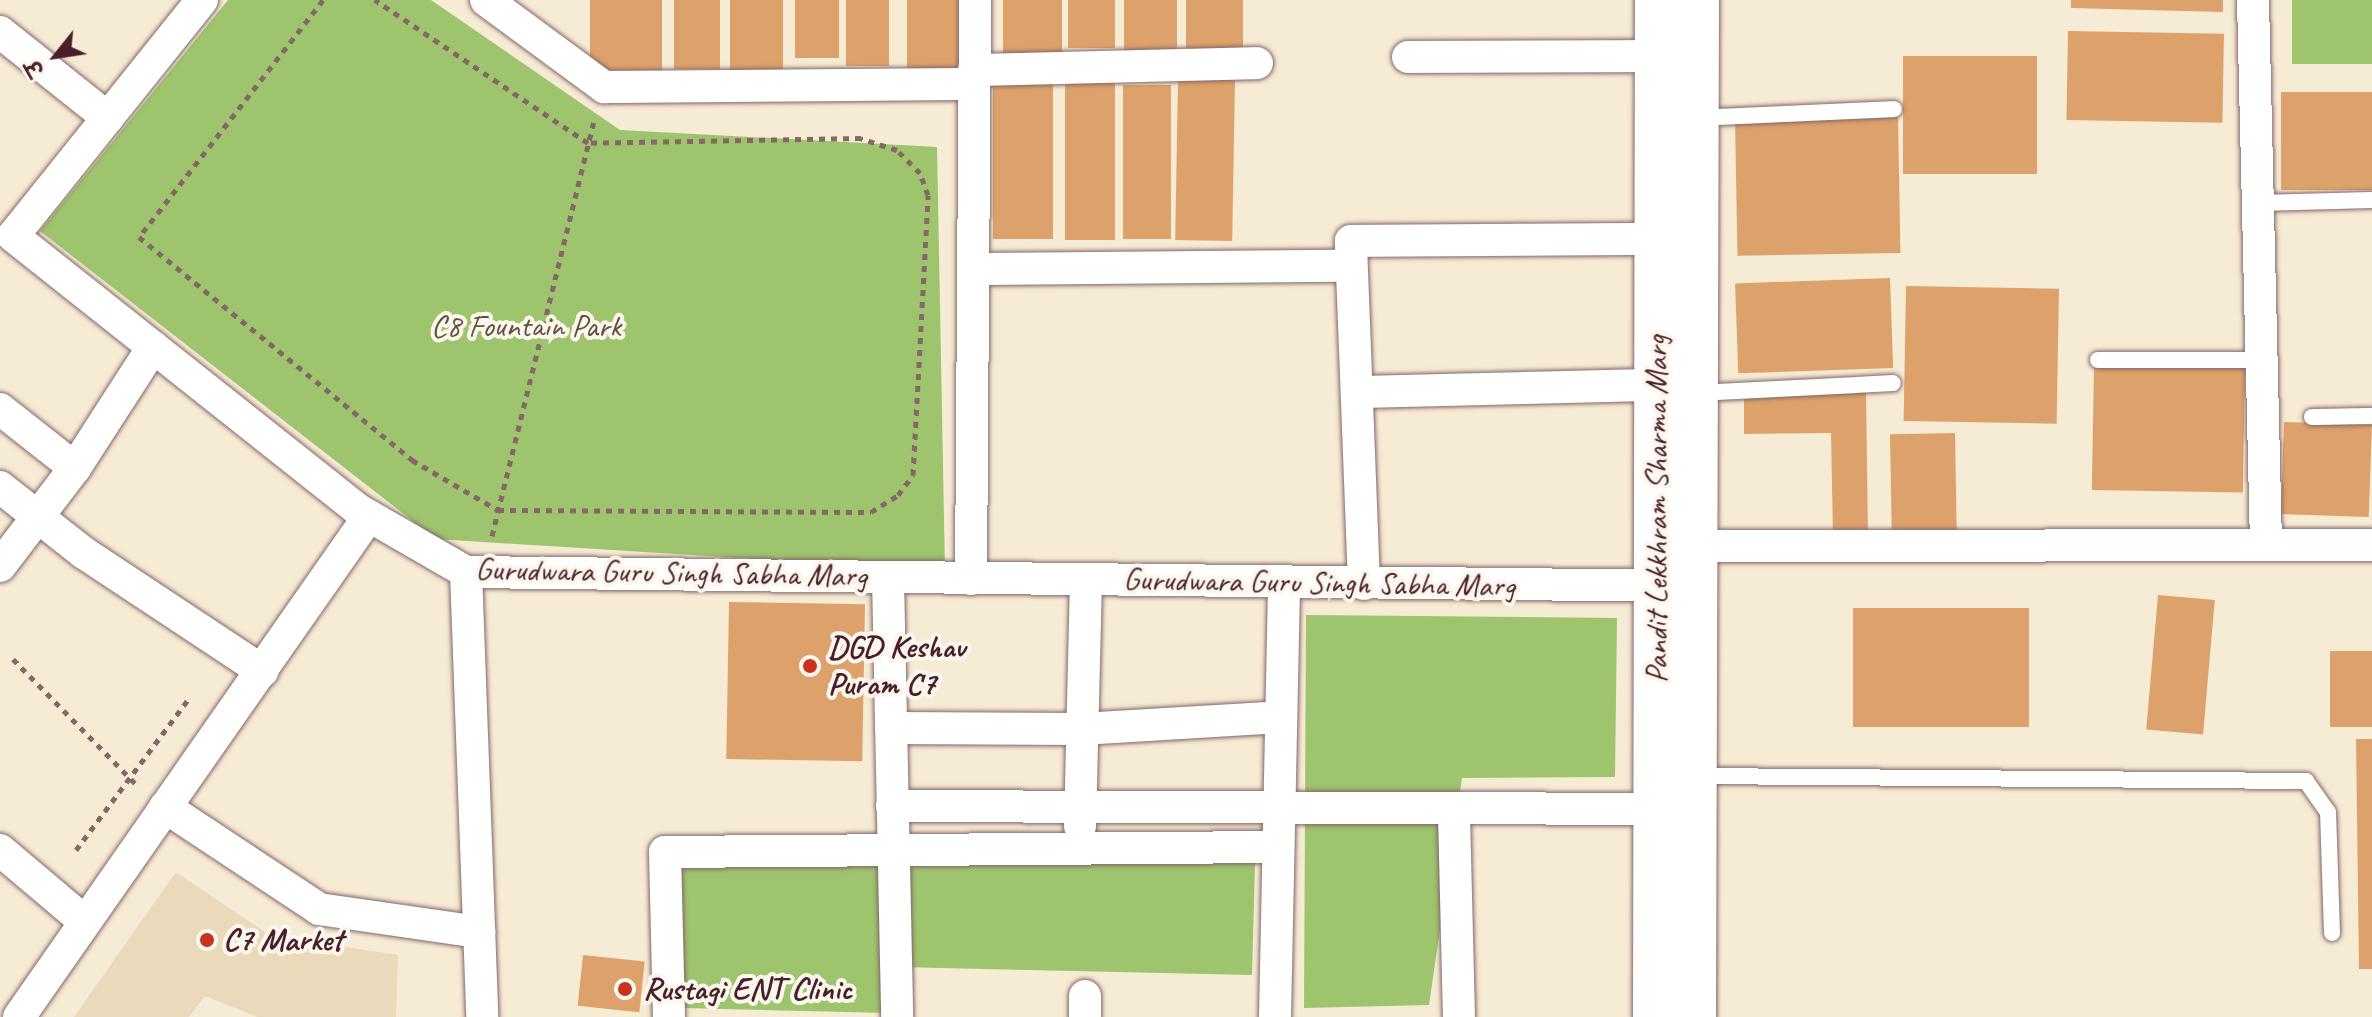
<!DOCTYPE html>
<html>
<head>
<meta charset="utf-8">
<style>
  body { margin:0 }
  #map { position:relative; width:2372px; height:1017px; overflow:hidden; background:#f6ebd5; font-family:Caveat,"Playpen Sans Deva",sans-serif }
  div>[style] { position:absolute }
  [style*='--x'] { left:calc(var(--x)*1px); top:calc(var(--y)*1px); width:calc(var(--w)*1px); rotate:calc(var(--a)*1deg) }
  .built>* { inset:0; background:#ead9ba }
  .green>* { inset:0; background:#9ec46e; transform-origin:0 0 }
  .building>* { inset:0; background:#dda26b; transform-origin:0 0 }
  .path>* { height:5px; margin-top:-2.5px; transform-origin:0; background:repeating-linear-gradient(90deg,#866666 0 6px,transparent 0 12px) }
  .roads { filter:drop-shadow(0 0 2px #866666) drop-shadow(0 0 2px #866666) }
  .service>* { height:16px; margin:-8px; padding:0 8px; transform-origin:8px; border-radius:8px; background:#fff }
  .minor>* { height:32px; margin:-16px; padding:0 16px; transform-origin:16px; border-radius:16px; background:#fff }
  .secondary>* { height:44px; margin:-22px; padding:0 22px; transform-origin:22px; border-radius:22px; background:#fff }
  .dots>* { width:22px; height:22px; translate:-50% -50%; box-sizing:border-box; border:4px solid #fbf7ec; border-radius:50% }
  span { translate:-50% -50%; white-space:nowrap; text-align:center; line-height:1.15; -webkit-text-stroke:8px #fbf7ec; paint-order:stroke }
  .park-label { font-size:32px; color:#63513f }
  .street-label { font-size:32px; color:#4a1f2b }
  .poi-label { font-size:32px; color:#4a1f2b; font-weight:700 }
  .left { translate:0 -50%; text-align:left }
  .north { position:absolute; left:16px; top:16px; width:80px; height:80px; -webkit-text-stroke:6px #fbf7ec; paint-order:stroke; rotate:240deg; font-size:22px; font-weight:700; line-height:32px; text-align:center; color:#4a1f2b }
  .north::after { content:''; display:block; margin:auto; width:28px; height:36px; background:#4a1f2b; clip-path:polygon(50% 0,100% 100%,50% 72%,0 100%) }
</style>
</head>
<body>
<div id="map">
  <div class="built">
    <div style="clip-path:polygon(176px 872px,269px 935px,398px 955px,396px 1017px,257px 1017px,205px 996px,189px 1017px,74px 1017px)"></div>
  </div>
  <div class="green">
    <div style="clip-path:polygon(228px 0,431px 0,620px 130px,937px 147px,945px 571px,436px 539px,40px 231px)"></div>
    <div style="left:2292px;top:0;width:80px;height:64px"></div>
    <div style="clip-path:polygon(1306px 615px,1617px 618px,1615px 777px,1462px 778px,1429px 1005px,1304px 1008px)"></div>
    <div style="clip-path:polygon(1255px 863px,1252px 975px,898px 967px,888px 1013px,684px 1008px,677px 865px)"></div>
  </div>
  <div class="building">
    <div style="left:590px;top:0;width:72px;height:70px"></div>
    <div style="left:674px;top:0;width:46px;height:69px"></div>
    <div style="left:730px;top:0;width:53px;height:78px"></div>
    <div style="left:795px;top:0;width:44px;height:58px"></div>
    <div style="left:846px;top:0;width:43px;height:66px"></div>
    <div style="left:907px;top:0;width:53px;height:79px"></div>
    <div style="left:1003px;top:0;width:59px;height:54px"></div>
    <div style="left:1068px;top:0;width:47px;height:48px"></div>
    <div style="left:1124px;top:0;width:53px;height:52px"></div>
    <div style="left:1186px;top:0;width:57px;height:58px"></div>
    <div style="clip-path:polygon(2071px 0,2223px 0,2223px 12px,2071px 8px)"></div>
    <div style="left:2068px;top:31px;width:156px;height:89px;rotate:1deg"></div>
    <div style="left:1903px;top:56px;width:134px;height:118px"></div>
    <div style="left:1178px;top:79px;width:57px;height:161px;rotate:1deg"></div>
    <div style="left:1065px;top:82px;width:50px;height:158px"></div>
    <div style="left:993px;top:83px;width:60px;height:156px"></div>
    <div style="left:1123px;top:85px;width:48px;height:154px"></div>
    <div style="left:2281px;top:92px;width:91px;height:98px"></div>
    <div style="left:1898px;top:115px;width:138px;height:163px;rotate:89deg"></div>
    <div style="left:1890px;top:278px;width:90px;height:155px;rotate:88deg"></div>
    <div style="left:1906px;top:286px;width:153px;height:135px;rotate:1deg"></div>
    <div style="left:2094px;top:365px;width:151px;height:125px;rotate:1deg"></div>
    <div style="clip-path:polygon(1866px 391px,1868px 536px,1833px 536px,1831px 433px,1744px 434px,1744px 393px)"></div>
    <div style="left:2284px;top:422px;width:88px;height:92px;rotate:2deg"></div>
    <div style="left:1955px;top:433px;width:103px;height:65px;rotate:89deg"></div>
    <div style="left:2158px;top:595px;width:57px;height:135px;rotate:5deg"></div>
    <div style="left:729px;top:602px;width:136px;height:157px;rotate:1deg"></div>
    <div style="left:2029px;top:608px;width:119px;height:176px;rotate:90deg"></div>
    <div style="left:2372px;top:651px;width:76px;height:42px;rotate:90deg"></div>
    <div style="clip-path:polygon(2356px 739px,2372px 739px,2372px 969px,2359px 969px)"></div>
    <div style="left:583px;top:955px;width:62px;height:51px;rotate:6deg"></div>
  </div>
  <div class="path">
    <div style="--x:323;--y:0;--w:300;--a:127.8"></div>
    <div style="--x:139;--y:237;--w:353;--a:39.2"></div>
    <div style="--x:412;--y:460;--w:99;--a:30.2"></div>
    <div style="--x:498;--y:510;--w:373;--a:0.3"></div>
    <div style="--x:871;--y:512;--w:32;--a:-32"></div>
    <div style="--x:898;--y:495;--w:25;--a:-53"></div>
    <div style="--x:913;--y:475;--w:280;--a:-86.9"></div>
    <div style="--x:928;--y:195;--w:23;--a:-110"></div>
    <div style="--x:920;--y:173;--w:33;--a:-135"></div>
    <div style="--x:897;--y:150;--w:38;--a:-162"></div>
    <div style="--x:861;--y:138;--w:273;--a:179"></div>
    <div style="--x:588;--y:143;--w:257;--a:-146.1"></div>
    <div style="--x:492;--y:536;--w:426;--a:-76.2"></div>
    <div style="--x:13;--y:659;--w:180;--a:45.5"></div>
    <div style="--x:76;--y:850;--w:191;--a:-53.3"></div>
  </div>
  <div class="roads">
    <div class="service">
      <div style="--x:1698;--y:118;--w:196;--a:-2.6"></div>
      <div style="--x:2258;--y:203;--w:114;--a:-1.5"></div>
      <div style="--x:2098;--y:360;--w:164;--a:0"></div>
      <div style="--x:1697;--y:393;--w:196;--a:-2.9"></div>
      <div style="--x:2312;--y:417;--w:60;--a:-1"></div>
      <div style="--x:1696;--y:776;--w:610;--a:0.47"></div>
      <div style="--x:2306;--y:781;--w:38;--a:55"></div>
      <div style="--x:2328;--y:812;--w:121;--a:88.1"></div>
    </div>
    <div class="minor">
      <div style="--x:202;--y:0;--w:302;--a:128.7"></div>
      <div style="--x:13;--y:236;--w:439;--a:38.4"></div>
      <div style="--x:357;--y:509;--w:126;--a:30"></div>
      <div style="--x:466;--y:572;--w:1209;--a:0.66"></div>
      <div style="--x:486;--y:0;--w:147;--a:36.4"></div>
      <div style="--x:604;--y:87;--w:370;--a:-0.5"></div>
      <div style="--x:2253;--y:0;--w:545;--a:88.63"></div>
      <div style="--x:0;--y:32;--w:138;--a:38.5"></div>
      <div style="--x:1408;--y:57;--w:249;--a:-0.2"></div>
      <div style="--x:974;--y:70;--w:283;--a:-1.4"></div>
      <div style="--x:973;--y:269;--w:378;--a:-0.5"></div>
      <div style="--x:1362;--y:392;--w:295;--a:-1.4"></div>
      <div style="--x:0;--y:409;--w:95;--a:38.2"></div>
      <div style="--x:0;--y:487;--w:107;--a:38.2"></div>
      <div style="--x:84;--y:553;--w:214;--a:33.5"></div>
      <div style="--x:1694;--y:546;--w:678;--a:-0.08"></div>
      <div style="--x:0;--y:566;--w:123;--a:-52.6"></div>
      <div style="--x:75;--y:468;--w:144;--a:-57.2"></div>
      <div style="--x:466;--y:572;--w:445;--a:87.9"></div>
      <div style="--x:888;--y:578;--w:439;--a:88.8"></div>
      <div style="--x:971;--y:579;--w:579;--a:-89.6"></div>
      <div style="--x:1364;--y:584;--w:343;--a:-92.2"></div>
      <div style="--x:1351;--y:241;--w:306;--a:-0.4"></div>
      <div style="--x:891;--y:728;--w:190;--a:0.3"></div>
      <div style="--x:1081;--y:729;--w:200;--a:-3.4"></div>
      <div style="--x:892;--y:806;--w:764;--a:0.22"></div>
      <div style="--x:165;--y:807;--w:185;--a:33.5"></div>
      <div style="--x:319;--y:909;--w:162;--a:8.2"></div>
      <div style="--x:1454;--y:814;--w:203;--a:88.6"></div>
      <div style="--x:1080;--y:826;--w:245;--a:-88.6"></div>
      <div style="--x:0;--y:850;--w:110;--a:40.2"></div>
      <div style="--x:19;--y:1017;--w:611;--a:-55.06"></div>
      <div style="--x:669;--y:1017;--w:165;--a:-91.4"></div>
      <div style="--x:665;--y:852;--w:610;--a:-0.47"></div>
      <div style="--x:1085;--y:1017;--w:21;--a:-90"></div>
      <div style="--x:1275;--y:1017;--w:434;--a:-88.8"></div>
    </div>
    <div class="secondary">
      <div style="--x:1655;--y:1017;--w:1017;--a:-89.89"></div>
      <div style="--x:1694;--y:1017;--w:1017;--a:-89.83"></div>
    </div>
  </div>
  <div class="dots">
    <div style="left:810px;top:666px;background:#c8321e"></div>
    <div style="left:207px;top:940px;background:#c8321e"></div>
    <div style="left:625px;top:989px;background:#c8321e"></div>
  </div>
  <div class="park-label">
    <span style="left:526px;top:326px">C8 Fountain Park</span>
  </div>
  <div class="street-label">
    <span style="left:1657px;top:509px;rotate:-90deg">Pandit Lekkhram Sharma Marg</span>
    <span style="left:671px;top:573px;rotate:1deg">Gurudwara Guru Singh Sabha Marg</span>
    <span style="left:1319px;top:583px;rotate:1deg">Gurudwara Guru Singh Sabha Marg</span>
  </div>
  <div class="poi-label">
    <span class="left" style="left:828px;top:666px">DGD Keshav<br>Puram C7</span>
    <span class="left" style="left:223px;top:940px">C7 Market</span>
    <span class="left" style="left:643px;top:989px">Rustagi ENT Clinic</span>
  </div>
  <div class="north">उ</div>
</div>
</body>
</html>
